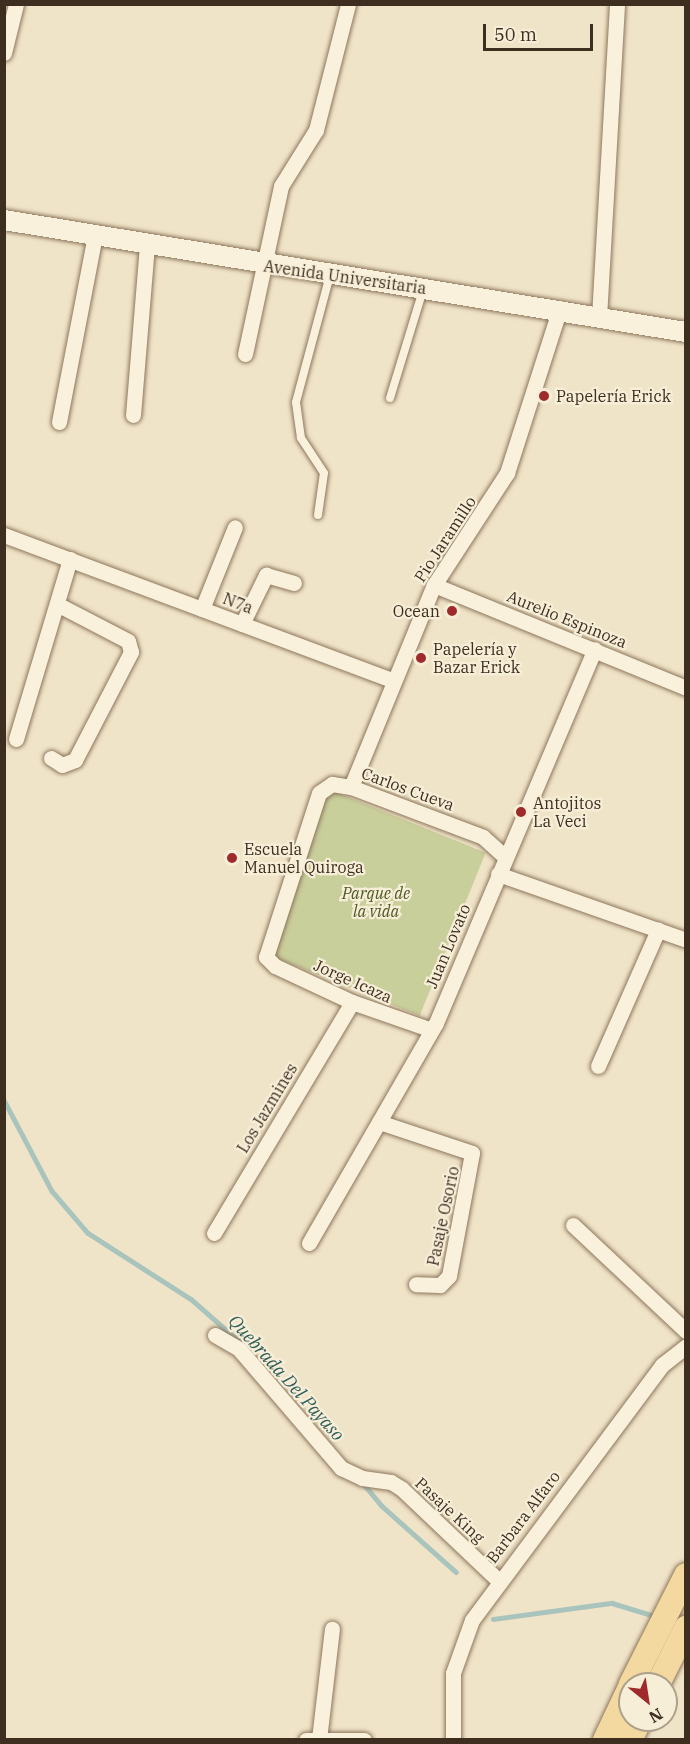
<!DOCTYPE html>
<html>
<head>
<meta charset="utf-8">
<style>
  body { margin:0 }
  #map { position:relative; width:690px; height:1744px; overflow:hidden; background:#f0e4c8; font-family:"IBM Plex Serif",serif }
  div>[style] { position:absolute }
  [style*='--x'] { left:calc(var(--x)*1px); top:calc(var(--y)*1px); width:calc(var(--w)*1px); rotate:calc(var(--a)*1deg) }
  .green>* { inset:0; background:#c9cf9b; transform-origin:0 0 }
  .stream>* { height:4.5px; margin:-2.25px; padding:0 2.25px; transform-origin:2.25px; border-radius:2.25px; background:#a9c4bc }
  .roads { filter:drop-shadow(0 0 2px #8d765c) drop-shadow(0 0 2px #8d765c) }
  .service>* { height:8px; margin:-4px; padding:0 4px; transform-origin:4px; border-radius:4px; background:#faf1dc }
  .minor>* { height:15px; margin:-7.5px; padding:0 7.5px; transform-origin:7.5px; border-radius:7.5px; background:#faf1dc }
  .tertiary>* { height:20px; margin:-10px; padding:0 10px; transform-origin:10px; border-radius:10px; background:#faf1dc }
  .primary>* { height:24px; margin:-12px; padding:0 12px; transform-origin:12px; border-radius:12px; background:#f3d9a0 }
  .dots>* { width:16px; height:16px; translate:-50% -50%; box-sizing:border-box; border:3px solid #f7eed8; border-radius:50% }
  span { translate:-50% -50%; white-space:nowrap; text-align:center; line-height:1.15; -webkit-text-stroke:4.5px #f7eed8; paint-order:stroke }
  .street-label { font-size:16px; color:#3d2e20 }
  .poi-label { font-size:16px; color:#3d2e20 }
  .left { translate:0 -50%; text-align:left }
  .right { translate:-100% -50%; text-align:right }
  .park-label { font-size:16px; color:#4d5a26; font-style:italic }
  .water-label { font-size:18px; color:#2f5d5a; font-style:italic }
  .frame { position:absolute; inset:0; border:6px solid #3d2e20; pointer-events:none }
  .north { position:absolute; left:618px; top:1672px; width:60px; height:60px; box-sizing:border-box; background:#f7eed8; border:2px solid #ada18e; border-radius:50%; rotate:150deg; font-size:16px; font-weight:700; line-height:24px; text-align:center; color:#3d2e20 }
  .north::after { content:''; display:block; margin:auto; width:21px; height:27px; background:#9e2a2b; clip-path:polygon(50% 0,100% 100%,50% 72%,0 100%) }
  .scale { position:absolute; left:483px; top:24px; width:110px; height:27px; box-sizing:border-box; border:3px solid #3d2e20; border-top:0; padding-left:8px; font-size:18px; line-height:21px; white-space:nowrap; color:#3d2e20; -webkit-text-stroke:4px #f7eed8; paint-order:stroke }
</style>
</head>
<body>
<div id="map">
  <div class="green">
    <div style="left:328px;top:789px;width:170px;height:176px;rotate:22deg"></div>
  </div>
  <div class="stream">
    <div style="--x:4;--y:1100;--w:103;--a:62.2"></div>
    <div style="--x:52;--y:1191;--w:55;--a:49.4"></div>
    <div style="--x:88;--y:1233;--w:122;--a:32.7"></div>
    <div style="--x:191;--y:1299;--w:65;--a:41.3"></div>
    <div style="--x:362;--y:1482;--w:31;--a:50"></div>
    <div style="--x:382;--y:1506;--w:99;--a:41.7"></div>
    <div style="--x:493;--y:1619;--w:120;--a:-7.7"></div>
    <div style="--x:612;--y:1603;--w:48;--a:16.9"></div>
  </div>
  <div class="roads">
    <div class="service">
      <div style="--x:390;--y:398;--w:113;--a:-73"></div>
      <div style="--x:318;--y:515;--w:42;--a:-81.9"></div>
      <div style="--x:324;--y:473;--w:42;--a:-123.3"></div>
      <div style="--x:301;--y:438;--w:36;--a:-98"></div>
      <div style="--x:296;--y:402;--w:131;--a:-75"></div>
    </div>
    <div class="minor">
      <div style="--x:4;--y:53;--w:50;--a:-76.2"></div>
      <div style="--x:599;--y:317;--w:314;--a:-86.7"></div>
      <div style="--x:245;--y:354;--w:172;--a:-77.9"></div>
      <div style="--x:281;--y:186;--w:66;--a:-58"></div>
      <div style="--x:316;--y:130;--w:130;--a:-75.7"></div>
      <div style="--x:133;--y:415;--w:172;--a:-85.3"></div>
      <div style="--x:59;--y:422;--w:190;--a:-79.1"></div>
      <div style="--x:4;--y:535;--w:414;--a:20.5"></div>
      <div style="--x:434;--y:585;--w:272;--a:22.2"></div>
      <div style="--x:202;--y:609;--w:88;--a:-68.1"></div>
      <div style="--x:242;--y:624;--w:55;--a:-63.9"></div>
      <div style="--x:266;--y:575;--w:29;--a:16"></div>
      <div style="--x:16;--y:739;--w:188;--a:-73.3"></div>
      <div style="--x:51;--y:758;--w:13;--a:32"></div>
      <div style="--x:62;--y:765;--w:14;--a:-21"></div>
      <div style="--x:75;--y:760;--w:122;--a:-62.6"></div>
      <div style="--x:131;--y:652;--w:11;--a:-105"></div>
      <div style="--x:128;--y:641;--w:80;--a:-152.5"></div>
      <div style="--x:351;--y:787;--w:218;--a:-67.7"></div>
      <div style="--x:434;--y:585;--w:134;--a:-56.9"></div>
      <div style="--x:507;--y:473;--w:173;--a:-72.2"></div>
      <div style="--x:498;--y:874;--w:199;--a:19.3"></div>
      <div style="--x:429;--y:1029;--w:82;--a:-160.7"></div>
      <div style="--x:352;--y:1002;--w:85;--a:-154.9"></div>
      <div style="--x:275;--y:966;--w:13;--a:-135"></div>
      <div style="--x:266;--y:957;--w:172;--a:-72.1"></div>
      <div style="--x:319;--y:793;--w:16;--a:-35"></div>
      <div style="--x:332;--y:784;--w:19;--a:9"></div>
      <div style="--x:351;--y:787;--w:141;--a:20.7"></div>
      <div style="--x:483;--y:837;--w:30;--a:42"></div>
      <div style="--x:598;--y:1066;--w:149;--a:-66.2"></div>
      <div style="--x:379;--y:1122;--w:98;--a:18.4"></div>
      <div style="--x:472;--y:1153;--w:125;--a:100.6"></div>
      <div style="--x:449;--y:1276;--w:13;--a:135"></div>
      <div style="--x:440;--y:1285;--w:24;--a:-178"></div>
      <div style="--x:573;--y:1225;--w:155;--a:43.2"></div>
      <div style="--x:214;--y:1233;--w:269;--a:-59.1"></div>
      <div style="--x:309;--y:1243;--w:254;--a:-60"></div>
      <div style="--x:436;--y:1023;--w:406;--a:-67"></div>
      <div style="--x:215;--y:1335;--w:28;--a:30"></div>
      <div style="--x:239;--y:1349;--w:157;--a:49.4"></div>
      <div style="--x:341;--y:1468;--w:23;--a:25"></div>
      <div style="--x:362;--y:1478;--w:29;--a:8"></div>
      <div style="--x:391;--y:1482;--w:13;--a:32"></div>
      <div style="--x:402;--y:1489;--w:132;--a:43.5"></div>
      <div style="--x:319;--y:1739;--w:111;--a:-83.3"></div>
      <div style="--x:306;--y:1740;--w:58;--a:0"></div>
      <div style="--x:453;--y:1740;--w:67;--a:-90"></div>
      <div style="--x:453;--y:1673;--w:56;--a:-70.3"></div>
      <div style="--x:472;--y:1620;--w:318;--a:-53.3"></div>
      <div style="--x:662;--y:1365;--w:31;--a:-38"></div>
    </div>
    <div class="tertiary">
      <div style="--x:4;--y:220;--w:691;--a:9.33"></div>
    </div>
    <div class="primary">
      <div style="--x:631;--y:1684;--w:122;--a:-63.2"></div>
      <div style="--x:658;--y:1684;--w:63;--a:-63.4"></div>
      <div style="--x:605;--y:1740;--w:59;--a:-64.7"></div>
      <div style="--x:630;--y:1740;--w:22;--a:-63"></div>
    </div>
  </div>
  <div class="dots">
    <div style="left:544px;top:396px;background:#9e2a2b"></div>
    <div style="left:452px;top:611px;background:#9e2a2b"></div>
    <div style="left:421px;top:658px;background:#9e2a2b"></div>
    <div style="left:521px;top:812px;background:#9e2a2b"></div>
    <div style="left:232px;top:858px;background:#9e2a2b"></div>
  </div>
  <div class="street-label">
    <span style="left:345px;top:277px;rotate:8deg">Avenida Universitaria</span>
    <span style="left:445px;top:539px;rotate:-57deg">Pio Jaramillo</span>
    <span style="left:238px;top:603px;rotate:21deg">N7a</span>
    <span style="left:567px;top:619px;rotate:22deg">Aurelio Espinoza</span>
    <span style="left:408px;top:789px;rotate:20deg">Carlos Cueva</span>
    <span style="left:448px;top:946px;rotate:-67deg">Juan Lovato</span>
    <span style="left:353px;top:981px;rotate:24deg">Jorge Icaza</span>
    <span style="left:267px;top:1108px;rotate:-59deg">Los Jazmines</span>
    <span style="left:443px;top:1216px;rotate:-78deg">Pasaje Osorio</span>
    <span style="left:450px;top:1510px;rotate:43deg">Pasaje King</span>
    <span style="left:523px;top:1517px;rotate:-53deg">Barbara Alfaro</span>
  </div>
  <div class="poi-label">
    <span class="left" style="left:556px;top:396px">Papelería Erick</span>
    <span class="right" style="left:440px;top:611px">Ocean</span>
    <span class="left" style="left:433px;top:658px">Papelería y<br>Bazar Erick</span>
    <span class="left" style="left:533px;top:812px">Antojitos<br>La Veci</span>
    <span class="left" style="left:244px;top:858px">Escuela<br>Manuel Quiroga</span>
  </div>
  <div class="park-label">
    <span style="left:376px;top:902px">Parque de<br>la vida</span>
  </div>
  <div class="water-label">
    <span style="left:286px;top:1378px;rotate:48deg">Quebrada Del Payaso</span>
  </div>
  <div class="frame"></div>
  <div class="north">N</div>
  <div class="scale">50 m</div>
</div>
</body>
</html>
